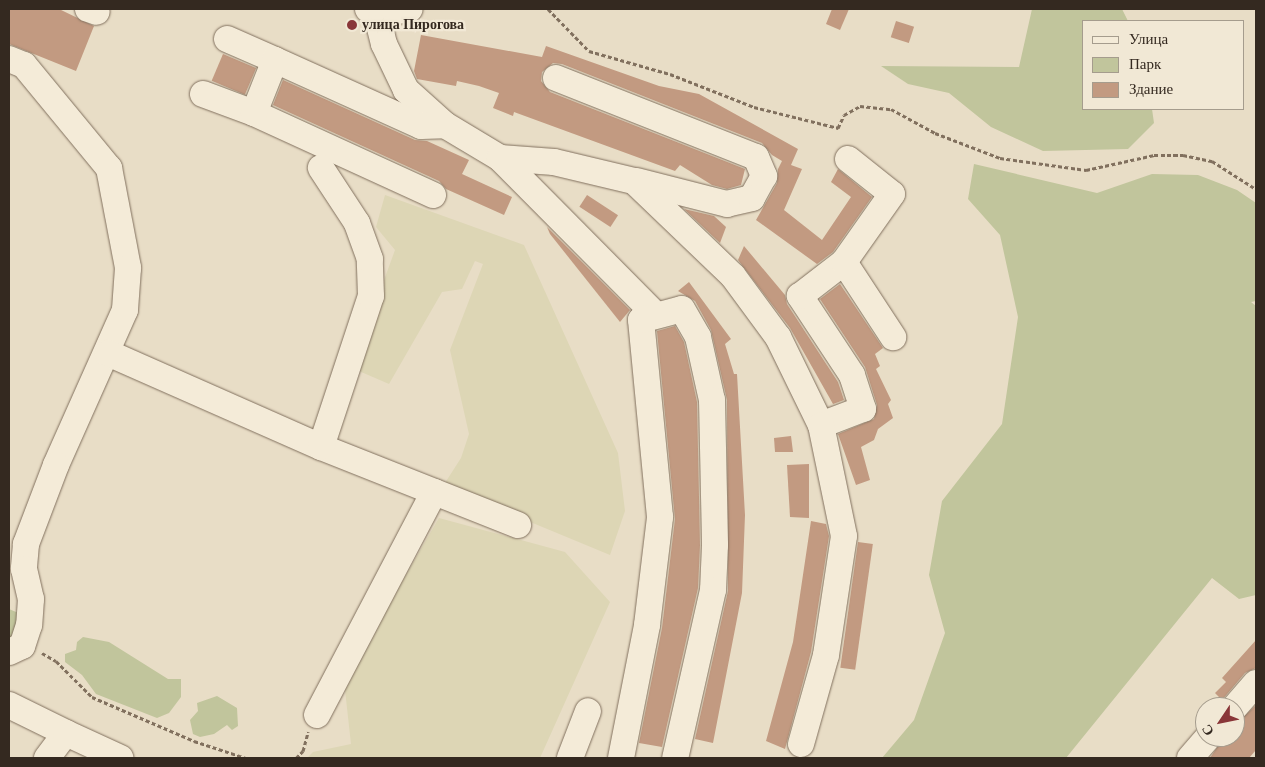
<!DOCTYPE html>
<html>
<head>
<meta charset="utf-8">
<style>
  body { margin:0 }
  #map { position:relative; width:1265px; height:767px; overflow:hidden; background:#e8ddc6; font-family:Georgia,serif }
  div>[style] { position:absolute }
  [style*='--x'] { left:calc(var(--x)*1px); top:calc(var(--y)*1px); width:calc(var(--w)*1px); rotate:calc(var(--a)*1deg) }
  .farmland>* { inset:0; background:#ddd6b5 }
  .green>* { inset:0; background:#c1c59c }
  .building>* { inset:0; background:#c29a81; transform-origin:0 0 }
  .path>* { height:3px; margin-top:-1.5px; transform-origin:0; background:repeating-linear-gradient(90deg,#81705e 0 4px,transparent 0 6.5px) }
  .roads { filter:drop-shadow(0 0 1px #81705e) drop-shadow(0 0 1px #81705e) }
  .minor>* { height:26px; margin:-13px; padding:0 13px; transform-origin:13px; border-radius:13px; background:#f4ebd8 }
  .dots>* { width:14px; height:14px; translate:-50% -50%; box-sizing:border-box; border:2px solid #f1e8d5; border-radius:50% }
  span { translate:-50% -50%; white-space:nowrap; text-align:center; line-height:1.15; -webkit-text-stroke:4.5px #f1e8d5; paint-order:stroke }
  .poi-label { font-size:14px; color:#342920; font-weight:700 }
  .left { translate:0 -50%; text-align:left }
  .frame { position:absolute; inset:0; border:10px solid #342920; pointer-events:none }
  .legend { position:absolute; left:1082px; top:20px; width:162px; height:90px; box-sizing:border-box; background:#f1e8d5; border:1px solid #a59c8d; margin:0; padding:6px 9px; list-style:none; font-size:15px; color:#342920 }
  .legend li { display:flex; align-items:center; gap:10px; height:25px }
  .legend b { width:25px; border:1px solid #a59c8d }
  .north { position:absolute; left:1195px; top:697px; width:50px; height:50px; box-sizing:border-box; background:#f1e8d5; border:1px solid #a59c8d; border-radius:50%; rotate:236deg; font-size:14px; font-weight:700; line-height:20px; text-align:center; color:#342920 }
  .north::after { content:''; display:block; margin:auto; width:18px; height:22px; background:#893638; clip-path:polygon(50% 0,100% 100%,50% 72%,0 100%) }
</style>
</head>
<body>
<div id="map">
  <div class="farmland">
    <div style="clip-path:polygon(385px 195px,524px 245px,618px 453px,625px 511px,610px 555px,443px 486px,461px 458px,469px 434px,450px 350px,483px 264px,475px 261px,462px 289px,442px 292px,389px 384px,352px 368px,395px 250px,376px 227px)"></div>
    <div style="clip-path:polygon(439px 518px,565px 552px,610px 602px,540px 758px,307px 758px,313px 752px,351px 744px,344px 681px)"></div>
  </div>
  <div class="green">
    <div style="clip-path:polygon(1032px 9px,1122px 9px,1128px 21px,1084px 21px,1084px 109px,1152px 109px,1154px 123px,1128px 149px,1043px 151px,991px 127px,949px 93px,908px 84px,881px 66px,1019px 67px)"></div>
    <div style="clip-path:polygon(974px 164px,1097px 193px,1152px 174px,1198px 175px,1237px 190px,1256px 203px,1256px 301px,1251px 302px,1256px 306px,1256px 595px,1239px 599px,1212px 578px,1066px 758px,882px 758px,914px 720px,945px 633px,929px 575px,942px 501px,1002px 424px,1018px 317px,1000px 235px,968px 199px)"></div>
    <div style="clip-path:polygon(9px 609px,23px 615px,9px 641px)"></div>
    <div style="clip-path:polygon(83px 637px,109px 642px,168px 679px,181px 679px,181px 697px,169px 713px,157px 718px,96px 694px,82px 675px,65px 662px,65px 654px,76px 650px,77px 642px)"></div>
    <div style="clip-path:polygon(217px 696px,237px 708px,238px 726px,232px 730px,227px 725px,214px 734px,200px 737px,193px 734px,190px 720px,198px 711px,197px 703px)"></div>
  </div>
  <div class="building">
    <div style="clip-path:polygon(9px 9px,59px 9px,94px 26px,76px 71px,9px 44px)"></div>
    <div style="clip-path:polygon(832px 9px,849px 9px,840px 30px,826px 24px)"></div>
    <div style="left:896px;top:21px;width:19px;height:17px;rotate:18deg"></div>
    <div style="clip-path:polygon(421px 35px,542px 57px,546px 46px,659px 86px,699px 94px,798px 149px,791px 165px,802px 169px,784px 210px,822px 240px,851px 197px,831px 182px,838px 169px,872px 197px,833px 252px,817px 264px,756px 220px,777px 183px,778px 169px,782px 161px,772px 155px,762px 143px,562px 64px,553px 63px,542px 72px,541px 81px,550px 92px,745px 169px,741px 185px,727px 189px,712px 185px,680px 165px,675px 171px,514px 112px,513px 116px,493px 108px,499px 93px,479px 86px,457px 81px,456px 86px,417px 79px,414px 71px)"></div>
    <div style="left:223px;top:54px;width:36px;height:29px;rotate:23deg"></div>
    <div style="clip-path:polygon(283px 80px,415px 140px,427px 141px,469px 160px,462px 174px,512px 197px,504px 215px,446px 189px,439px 181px,273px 105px)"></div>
    <div style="left:587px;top:195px;width:37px;height:14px;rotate:33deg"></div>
    <div style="clip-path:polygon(684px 209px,714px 216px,726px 227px,720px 243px)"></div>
    <div style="clip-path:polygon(547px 227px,630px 310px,620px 322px,550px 234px)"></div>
    <div style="clip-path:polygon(744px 246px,785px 295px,787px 304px,838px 382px,844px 400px,833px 404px,790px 328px,738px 260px)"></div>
    <div style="clip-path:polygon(689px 282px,731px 339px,725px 344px,734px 374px,737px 374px,745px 515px,742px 593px,713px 743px,695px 739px,728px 591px,727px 400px,711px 330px,695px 301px,678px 291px)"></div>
    <div style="clip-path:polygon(840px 284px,883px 348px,875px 354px,880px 366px,876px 369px,891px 400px,888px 404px,893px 418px,878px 429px,874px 440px,861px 447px,870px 480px,856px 485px,838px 434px,874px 419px,877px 405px,865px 367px,820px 299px)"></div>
    <div style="clip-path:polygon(675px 326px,684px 342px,697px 402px,700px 545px,698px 588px,662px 747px,639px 743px,662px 628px,675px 519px,657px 331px)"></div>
    <div style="clip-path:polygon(791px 436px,793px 452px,775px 452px,774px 438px)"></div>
    <div style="clip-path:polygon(809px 464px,809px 518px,790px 517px,787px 465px)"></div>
    <div style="clip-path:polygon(811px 521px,826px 524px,829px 536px,811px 652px,785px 749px,766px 741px,793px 642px)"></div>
    <div style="left:858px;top:542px;width:15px;height:127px;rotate:8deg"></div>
    <div style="clip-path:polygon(1256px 640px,1256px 668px,1245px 673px,1222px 700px,1215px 693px,1226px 682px,1222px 678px)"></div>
    <div style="clip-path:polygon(1256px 705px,1256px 750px,1249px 758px,1210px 758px,1224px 737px,1235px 737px,1235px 725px)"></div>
  </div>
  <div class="path">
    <div style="--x:548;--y:9;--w:59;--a:45.7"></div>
    <div style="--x:589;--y:51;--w:84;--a:15.9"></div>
    <div style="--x:670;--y:74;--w:90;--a:21.4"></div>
    <div style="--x:754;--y:107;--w:87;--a:14"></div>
    <div style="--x:838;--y:128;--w:14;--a:-65"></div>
    <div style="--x:844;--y:115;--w:18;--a:-29"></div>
    <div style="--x:860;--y:106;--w:31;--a:6"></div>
    <div style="--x:891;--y:109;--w:50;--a:28.6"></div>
    <div style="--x:935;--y:133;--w:70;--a:21"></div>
    <div style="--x:1000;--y:158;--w:87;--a:7.9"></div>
    <div style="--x:1086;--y:170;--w:70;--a:-12.4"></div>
    <div style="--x:1154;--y:155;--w:29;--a:0"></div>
    <div style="--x:1183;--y:155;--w:30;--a:12"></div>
    <div style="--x:1212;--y:161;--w:52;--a:32.5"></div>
    <div style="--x:42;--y:653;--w:16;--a:30"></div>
    <div style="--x:56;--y:661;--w:51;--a:45"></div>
    <div style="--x:92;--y:697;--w:111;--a:23.3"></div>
    <div style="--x:194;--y:741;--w:55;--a:18.1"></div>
    <div style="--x:296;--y:758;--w:10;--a:-45"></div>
    <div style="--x:303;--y:751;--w:20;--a:-75"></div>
  </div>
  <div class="roads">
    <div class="minor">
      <div style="--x:88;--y:9;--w:9;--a:18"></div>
      <div style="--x:368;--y:9;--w:14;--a:21"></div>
      <div style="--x:381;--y:14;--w:29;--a:-10"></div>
      <div style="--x:383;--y:9;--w:19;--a:99"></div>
      <div style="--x:380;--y:28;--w:16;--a:76"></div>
      <div style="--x:384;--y:44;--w:51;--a:64.4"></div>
      <div style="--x:406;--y:90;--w:52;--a:41.9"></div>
      <div style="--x:445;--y:125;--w:64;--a:31"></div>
      <div style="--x:500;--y:158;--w:221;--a:45.2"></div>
      <div style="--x:227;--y:39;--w:52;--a:23.6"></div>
      <div style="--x:9;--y:59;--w:16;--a:22"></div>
      <div style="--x:24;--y:65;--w:134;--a:50.5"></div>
      <div style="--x:109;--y:168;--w:102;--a:79.2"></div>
      <div style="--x:128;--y:268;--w:42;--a:94.1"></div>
      <div style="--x:125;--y:310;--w:170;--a:114"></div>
      <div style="--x:56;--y:465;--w:85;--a:110.8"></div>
      <div style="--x:26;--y:544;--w:25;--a:95"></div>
      <div style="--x:24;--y:569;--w:31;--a:77"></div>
      <div style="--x:31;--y:599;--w:26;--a:94"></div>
      <div style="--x:29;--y:625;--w:22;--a:108"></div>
      <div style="--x:22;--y:646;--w:14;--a:155"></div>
      <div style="--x:556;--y:78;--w:215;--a:21.6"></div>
      <div style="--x:756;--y:157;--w:21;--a:67"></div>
      <div style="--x:764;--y:176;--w:25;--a:119"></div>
      <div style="--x:752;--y:198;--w:26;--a:167"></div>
      <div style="--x:727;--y:204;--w:93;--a:-165.7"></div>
      <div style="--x:203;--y:94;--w:54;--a:20.4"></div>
      <div style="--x:500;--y:158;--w:54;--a:4.2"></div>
      <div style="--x:554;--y:162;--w:82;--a:13.4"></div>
      <div style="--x:634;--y:181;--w:137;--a:43.8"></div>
      <div style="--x:733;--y:276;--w:76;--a:53.6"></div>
      <div style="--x:778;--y:337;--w:98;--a:64"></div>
      <div style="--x:821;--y:425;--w:45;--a:-20.9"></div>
      <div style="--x:863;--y:409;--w:36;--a:-108"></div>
      <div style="--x:852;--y:375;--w:95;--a:-123.4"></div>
      <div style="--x:800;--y:296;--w:56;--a:-37.7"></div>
      <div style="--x:848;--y:159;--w:56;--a:38.5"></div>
      <div style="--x:892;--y:194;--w:83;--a:125.2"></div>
      <div style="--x:844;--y:262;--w:90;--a:56.8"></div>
      <div style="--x:433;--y:195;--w:197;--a:-155.4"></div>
      <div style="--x:254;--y:113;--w:57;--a:-68.4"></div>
      <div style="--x:275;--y:60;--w:160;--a:24.3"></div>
      <div style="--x:421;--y:126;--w:24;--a:-2"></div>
      <div style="--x:108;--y:353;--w:233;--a:23.8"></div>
      <div style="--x:321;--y:447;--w:212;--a:21.6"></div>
      <div style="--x:321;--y:447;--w:159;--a:-71.7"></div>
      <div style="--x:371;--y:296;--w:37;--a:-92"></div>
      <div style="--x:370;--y:259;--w:38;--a:-110"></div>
      <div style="--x:357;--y:223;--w:66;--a:-123.2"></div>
      <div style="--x:9;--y:705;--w:64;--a:26.2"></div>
      <div style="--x:1235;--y:707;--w:32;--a:-49"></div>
      <div style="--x:317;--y:715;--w:252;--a:-62.3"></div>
      <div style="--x:801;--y:744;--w:92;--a:-74.3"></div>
      <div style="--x:826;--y:655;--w:120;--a:-81.4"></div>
      <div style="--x:844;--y:536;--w:113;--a:-101.7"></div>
      <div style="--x:47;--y:758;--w:31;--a:-53"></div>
      <div style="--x:66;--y:733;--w:60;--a:24.8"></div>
      <div style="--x:570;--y:758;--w:50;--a:-69"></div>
      <div style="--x:621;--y:758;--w:136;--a:-78.9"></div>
      <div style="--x:647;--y:625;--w:109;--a:-83.1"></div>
      <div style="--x:660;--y:517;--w:198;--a:-95.5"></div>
      <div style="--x:641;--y:320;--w:42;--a:-15"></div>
      <div style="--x:682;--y:309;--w:32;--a:60"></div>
      <div style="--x:698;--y:337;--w:65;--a:77.5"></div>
      <div style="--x:712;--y:400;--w:145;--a:88.8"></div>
      <div style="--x:715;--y:545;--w:45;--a:92.5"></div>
      <div style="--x:713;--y:590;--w:172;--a:102.7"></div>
      <div style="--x:1190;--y:758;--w:28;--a:-49"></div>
    </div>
  </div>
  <div class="dots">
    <div style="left:352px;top:25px;background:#893638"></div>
  </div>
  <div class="poi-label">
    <span class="left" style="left:362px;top:25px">улица Пирогова</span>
  </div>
  <div class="frame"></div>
  <ul class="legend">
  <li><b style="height:6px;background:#f4ebd8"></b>Улица</li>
  <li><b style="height:14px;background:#c1c59c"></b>Парк</li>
  <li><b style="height:14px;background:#c29a81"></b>Здание</li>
  </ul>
  <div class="north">С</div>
</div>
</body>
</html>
